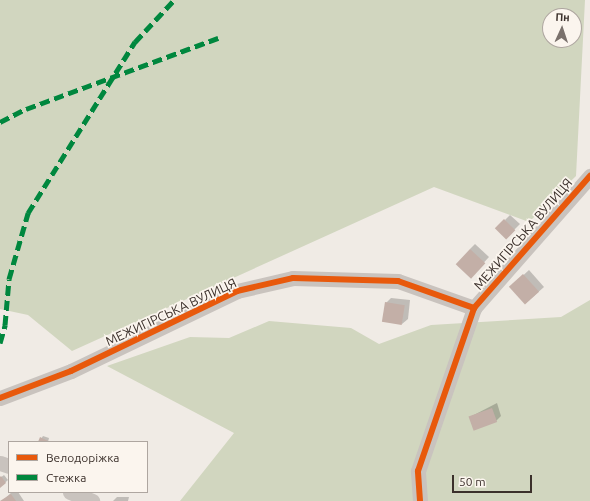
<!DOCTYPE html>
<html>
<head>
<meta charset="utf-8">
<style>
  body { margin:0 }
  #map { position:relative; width:590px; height:501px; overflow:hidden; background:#f0ebe5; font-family:Ubuntu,sans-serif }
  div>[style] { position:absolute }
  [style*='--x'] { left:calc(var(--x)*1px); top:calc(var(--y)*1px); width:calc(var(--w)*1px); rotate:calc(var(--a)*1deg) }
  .green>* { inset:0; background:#d1d6bf }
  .shadow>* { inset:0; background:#0003 }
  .building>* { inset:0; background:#c3afa7; transform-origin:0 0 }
  .minor>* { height:15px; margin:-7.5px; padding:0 7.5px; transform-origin:7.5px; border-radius:7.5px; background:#c9c3be }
  .quiet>* { height:5px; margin-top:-2.5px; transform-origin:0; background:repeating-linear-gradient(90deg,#00873e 0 10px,transparent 0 15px) }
  .cycleway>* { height:6px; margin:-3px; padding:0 3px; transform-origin:3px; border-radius:3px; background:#e8590c }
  span { translate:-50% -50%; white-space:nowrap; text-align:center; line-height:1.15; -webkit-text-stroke:3.5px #fbf5ee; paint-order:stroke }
  .street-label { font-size:13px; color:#3b302b }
  .legend { position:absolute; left:8px; top:441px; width:140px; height:52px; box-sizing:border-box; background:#fbf5ee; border:1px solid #aea6a0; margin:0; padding:5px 7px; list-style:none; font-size:12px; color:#3b302b }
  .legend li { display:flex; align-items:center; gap:8px; height:20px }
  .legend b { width:20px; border:1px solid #aea6a0 }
  .north { position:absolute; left:542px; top:8px; width:40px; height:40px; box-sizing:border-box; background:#fbf5ee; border:1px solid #aea6a0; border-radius:50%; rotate:3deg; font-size:11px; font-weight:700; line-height:16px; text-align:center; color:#3b302b }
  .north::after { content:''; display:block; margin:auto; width:14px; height:18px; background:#7a716c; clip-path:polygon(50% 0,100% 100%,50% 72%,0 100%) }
  .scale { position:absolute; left:452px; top:475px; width:80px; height:18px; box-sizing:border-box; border:2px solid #3b302b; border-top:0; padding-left:5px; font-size:12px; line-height:14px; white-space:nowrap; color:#3b302b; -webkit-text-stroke:3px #fbf5ee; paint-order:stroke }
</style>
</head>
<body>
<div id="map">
  <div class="green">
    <div style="clip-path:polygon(evenodd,0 0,585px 0,576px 176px,529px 222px,434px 187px,72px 351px,28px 315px,0 309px,0 0,550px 16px,574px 16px,574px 40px,550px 40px,550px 16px)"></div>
    <div style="clip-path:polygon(590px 300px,590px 501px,180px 501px,234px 433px,107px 366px,190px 337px,229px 338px,269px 321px,351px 328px,379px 344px,431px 325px,561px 317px)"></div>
  </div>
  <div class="shadow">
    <div style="clip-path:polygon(510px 215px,520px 224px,511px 233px,505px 220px)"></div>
    <div style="clip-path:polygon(475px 244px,489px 257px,476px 271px,470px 249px)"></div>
    <div style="clip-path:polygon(529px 270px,544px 287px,526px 303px,516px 282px)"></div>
    <div style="clip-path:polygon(391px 298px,410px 300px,408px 319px,402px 324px,386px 303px)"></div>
    <div style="clip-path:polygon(497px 403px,501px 416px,496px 421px,470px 417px)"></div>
    <div style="clip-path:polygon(43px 436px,49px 438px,48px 442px,39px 442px)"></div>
    <div style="clip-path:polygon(4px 475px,8px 480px,0 487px,0 478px)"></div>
    <div style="clip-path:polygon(12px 492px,18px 492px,24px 501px,2px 501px)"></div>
    <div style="clip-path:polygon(117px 497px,129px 497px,128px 501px,113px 501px)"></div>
  </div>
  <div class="building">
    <div style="left:504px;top:219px;width:16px;height:13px;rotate:45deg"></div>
    <div style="left:470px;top:249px;width:21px;height:21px;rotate:43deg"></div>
    <div style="left:523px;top:274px;width:24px;height:19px;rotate:48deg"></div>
    <div style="left:385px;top:302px;width:20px;height:20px;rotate:9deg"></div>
    <div style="left:492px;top:408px;width:15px;height:25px;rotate:70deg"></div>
    <div style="clip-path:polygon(40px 437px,48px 441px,47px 442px,38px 442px)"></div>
    <div style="clip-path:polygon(1px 476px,6px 483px,0 488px,0 477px)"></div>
    <div style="clip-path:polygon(11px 494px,16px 501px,0 501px)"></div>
  </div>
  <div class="minor">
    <div style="--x:0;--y:398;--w:76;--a:-20.8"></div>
    <div style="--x:71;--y:371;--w:184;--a:-25.7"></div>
    <div style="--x:237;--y:291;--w:57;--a:-13.1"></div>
    <div style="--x:293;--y:278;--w:105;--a:1.6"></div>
    <div style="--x:398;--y:281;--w:81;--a:19.6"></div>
    <div style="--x:0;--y:463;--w:9;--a:18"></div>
    <div style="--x:70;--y:492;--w:24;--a:22"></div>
    <div style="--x:420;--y:501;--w:30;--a:-94"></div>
    <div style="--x:418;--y:471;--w:172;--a:-71"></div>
    <div style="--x:474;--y:308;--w:176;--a:-48.7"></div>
  </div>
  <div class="quiet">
    <div style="--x:0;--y:122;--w:29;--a:-27"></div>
    <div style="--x:26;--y:109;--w:205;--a:-20.3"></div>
    <div style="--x:0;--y:343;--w:19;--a:-74"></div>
    <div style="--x:5;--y:325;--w:46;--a:-85"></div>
    <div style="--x:9;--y:279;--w:69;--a:-73.9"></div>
    <div style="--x:28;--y:213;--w:202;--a:-58"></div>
    <div style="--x:135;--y:42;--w:57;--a:-47.1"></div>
  </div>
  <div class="cycleway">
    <div style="--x:0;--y:398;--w:76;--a:-20.8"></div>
    <div style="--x:71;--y:371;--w:184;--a:-25.7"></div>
    <div style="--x:237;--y:291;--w:57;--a:-13.1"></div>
    <div style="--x:293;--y:278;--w:105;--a:1.6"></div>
    <div style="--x:398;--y:281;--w:81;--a:19.6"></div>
    <div style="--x:420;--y:501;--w:30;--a:-94"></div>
    <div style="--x:418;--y:471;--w:172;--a:-71"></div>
    <div style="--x:474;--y:308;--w:176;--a:-48.7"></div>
  </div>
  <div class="street-label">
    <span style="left:523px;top:234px;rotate:-49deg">МЕЖИГІРСЬКА ВУЛИЦЯ</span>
    <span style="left:171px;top:312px;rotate:-25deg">МЕЖИГІРСЬКА ВУЛИЦЯ</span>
  </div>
  <ul class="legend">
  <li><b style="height:5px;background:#e8590c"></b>Велодоріжка</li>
  <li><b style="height:5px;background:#00873e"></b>Стежка</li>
  </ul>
  <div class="north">Пн</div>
  <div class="scale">50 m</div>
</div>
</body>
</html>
